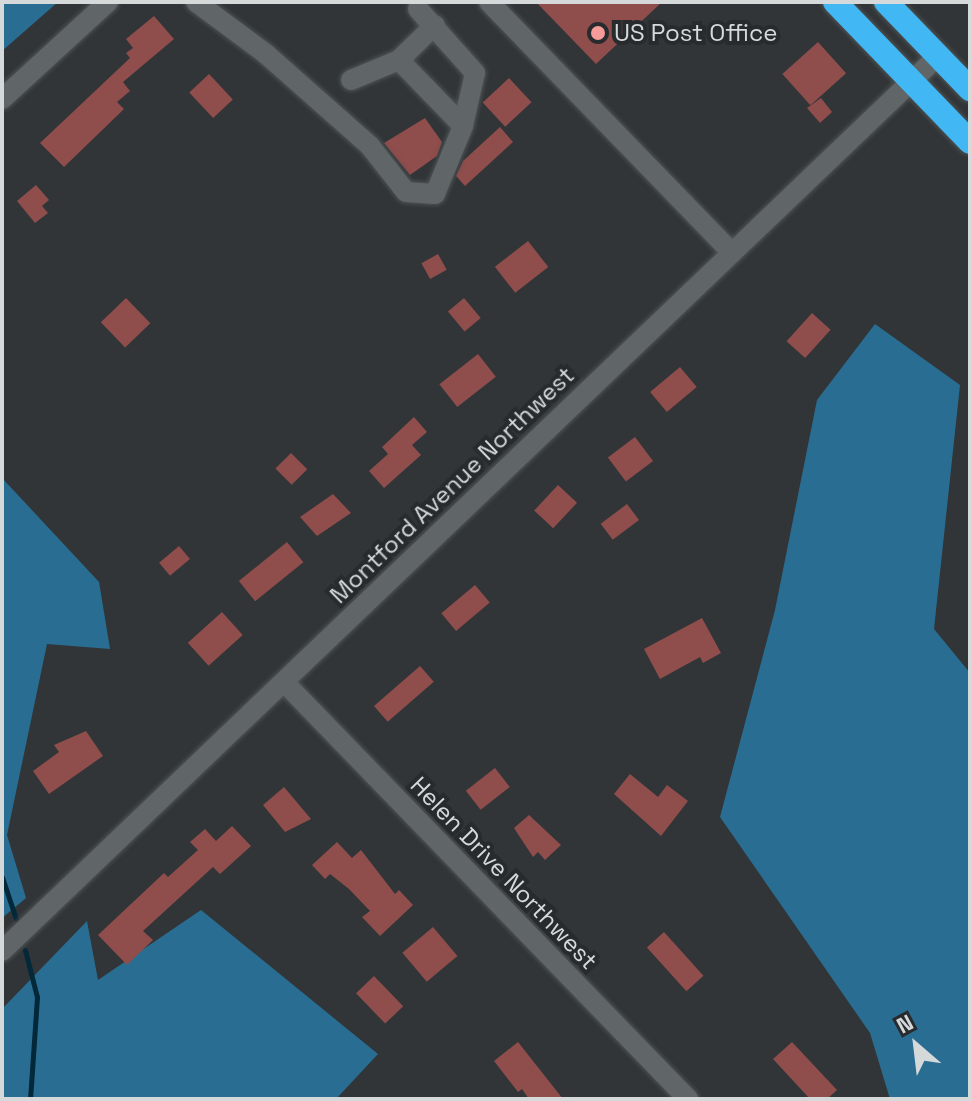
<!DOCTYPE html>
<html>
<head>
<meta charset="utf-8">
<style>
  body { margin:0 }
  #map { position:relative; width:972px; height:1101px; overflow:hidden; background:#313538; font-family:"Space Grotesk",sans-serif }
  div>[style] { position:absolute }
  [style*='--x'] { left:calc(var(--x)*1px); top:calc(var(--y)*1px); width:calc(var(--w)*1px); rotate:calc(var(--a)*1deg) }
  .forest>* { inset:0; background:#296e92 }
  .stream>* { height:5px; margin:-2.5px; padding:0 2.5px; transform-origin:2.5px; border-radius:2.5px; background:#03283a }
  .building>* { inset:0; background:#8f4d4c; transform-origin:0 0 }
  .roads { filter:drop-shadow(0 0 2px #4e5253) drop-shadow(0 0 2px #4e5253) }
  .minor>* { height:20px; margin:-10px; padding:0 10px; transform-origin:10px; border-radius:10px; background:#606567 }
  .highway>* { height:24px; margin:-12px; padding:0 12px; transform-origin:12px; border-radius:12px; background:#41b7f3 }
  .dots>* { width:22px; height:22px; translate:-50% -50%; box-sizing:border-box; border:4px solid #272b2e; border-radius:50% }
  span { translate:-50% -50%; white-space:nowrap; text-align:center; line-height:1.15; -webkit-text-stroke:8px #272b2e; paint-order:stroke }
  .poi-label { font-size:24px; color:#d6d9da }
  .left { translate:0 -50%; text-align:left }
  .street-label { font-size:24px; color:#d6d9da }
  .frame { position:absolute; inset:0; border:4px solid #d6d9da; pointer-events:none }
  .north { position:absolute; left:876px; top:1005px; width:80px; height:80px; -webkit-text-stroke:6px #272b2e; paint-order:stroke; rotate:332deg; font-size:22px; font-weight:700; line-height:32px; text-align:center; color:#d6d9da }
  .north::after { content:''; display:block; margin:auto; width:28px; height:36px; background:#d6d9da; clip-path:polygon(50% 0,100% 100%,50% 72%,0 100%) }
</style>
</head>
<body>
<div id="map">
  <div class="forest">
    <div style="clip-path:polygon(2px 2px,58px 2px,2px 51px)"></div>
    <div style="clip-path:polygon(875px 324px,960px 385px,934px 629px,970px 673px,970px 1099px,890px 1099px,870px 1033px,720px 817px,775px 610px,817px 400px)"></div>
    <div style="clip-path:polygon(2px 478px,99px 582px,110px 649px,47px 644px,7px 835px,26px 898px,2px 918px)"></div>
    <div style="clip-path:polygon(201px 910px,378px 1054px,336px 1099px,2px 1099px,2px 1009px,87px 921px,98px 980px)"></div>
  </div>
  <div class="stream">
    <div style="--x:2;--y:877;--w:44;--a:71.6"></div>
    <div style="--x:25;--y:950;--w:49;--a:75.7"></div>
    <div style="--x:37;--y:997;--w:102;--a:93.9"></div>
  </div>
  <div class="building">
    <div style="clip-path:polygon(536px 2px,662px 2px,596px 64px)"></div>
    <div style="clip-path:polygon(154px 16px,174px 39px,123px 82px,130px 91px,117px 102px,124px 109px,64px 167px,40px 143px,130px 58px,126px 53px,133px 48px,126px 39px)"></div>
    <div style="left:818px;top:42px;width:42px;height:48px;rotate:48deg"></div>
    <div style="left:209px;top:74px;width:35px;height:27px;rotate:47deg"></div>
    <div style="left:509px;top:78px;width:33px;height:36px;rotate:47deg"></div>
    <div style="clip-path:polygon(821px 98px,832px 112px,820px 123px,807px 108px)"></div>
    <div style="clip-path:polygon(425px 118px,442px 142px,437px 156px,410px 175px,384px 143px)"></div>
    <div style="clip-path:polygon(500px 127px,513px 142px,465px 186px,456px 176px,463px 161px)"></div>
    <div style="clip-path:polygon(36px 185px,49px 200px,42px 206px,48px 213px,35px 223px,17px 201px)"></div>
    <div style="left:528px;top:241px;width:33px;height:42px;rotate:52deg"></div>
    <div style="left:438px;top:254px;width:18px;height:19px;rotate:61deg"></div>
    <div style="left:126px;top:298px;width:35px;height:35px;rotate:46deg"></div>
    <div style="left:464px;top:298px;width:26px;height:21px;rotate:50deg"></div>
    <div style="left:812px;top:313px;width:25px;height:38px;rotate:42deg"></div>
    <div style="left:478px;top:354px;width:29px;height:49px;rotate:52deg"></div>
    <div style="left:680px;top:367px;width:26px;height:39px;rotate:50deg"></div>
    <div style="clip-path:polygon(414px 417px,427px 432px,412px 445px,421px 455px,384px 488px,369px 471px,388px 454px,382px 447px)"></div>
    <div style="left:635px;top:437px;width:30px;height:34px;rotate:53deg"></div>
    <div style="left:291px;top:453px;width:23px;height:22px;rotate:45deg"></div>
    <div style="left:558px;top:485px;width:26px;height:35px;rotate:43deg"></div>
    <div style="clip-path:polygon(333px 494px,351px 513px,317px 536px,300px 517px)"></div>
    <div style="left:627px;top:504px;width:20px;height:33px;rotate:53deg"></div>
    <div style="left:287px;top:542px;width:26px;height:62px;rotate:51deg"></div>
    <div style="left:179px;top:546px;width:17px;height:26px;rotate:50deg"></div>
    <div style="left:475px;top:585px;width:23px;height:44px;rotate:50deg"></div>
    <div style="left:222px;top:612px;width:31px;height:46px;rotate:48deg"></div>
    <div style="clip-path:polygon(702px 618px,721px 653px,703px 663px,700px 657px,660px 679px,644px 649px)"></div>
    <div style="left:420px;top:666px;width:21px;height:61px;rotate:49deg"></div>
    <div style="clip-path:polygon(86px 731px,103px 756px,49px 794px,33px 771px,59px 752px,54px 745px)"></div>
    <div style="left:495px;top:768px;width:24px;height:37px;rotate:52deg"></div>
    <div style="clip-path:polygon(630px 774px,658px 797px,667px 785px,688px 801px,661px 836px,614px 794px)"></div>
    <div style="clip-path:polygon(284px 787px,311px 819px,285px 832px,263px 805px)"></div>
    <div style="clip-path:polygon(529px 815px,561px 845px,545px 860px,538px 852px,533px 857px,514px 828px)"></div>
    <div style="clip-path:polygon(232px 826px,251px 846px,220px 874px,213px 867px,143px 931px,153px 940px,127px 965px,98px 935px,164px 873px,168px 877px,198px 850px,190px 842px,205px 829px,216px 841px)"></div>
    <div style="clip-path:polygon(337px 842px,352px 858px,361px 850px,395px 894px,399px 890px,413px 905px,380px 936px,362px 917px,370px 911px,349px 889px,330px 874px,325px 879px,312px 865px)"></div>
    <div style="left:433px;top:927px;width:38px;height:40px;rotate:50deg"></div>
    <div style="left:664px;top:932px;width:59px;height:23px;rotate:48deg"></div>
    <div style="left:374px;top:976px;width:42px;height:25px;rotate:46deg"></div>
    <div style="clip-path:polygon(518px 1042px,563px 1099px,529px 1099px,522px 1089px,518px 1092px,494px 1061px)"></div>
    <div style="clip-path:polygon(792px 1042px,837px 1090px,827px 1099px,810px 1099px,773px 1059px)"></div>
  </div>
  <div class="roads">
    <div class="minor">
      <div style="--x:196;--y:2;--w:87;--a:36.6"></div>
      <div style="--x:266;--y:54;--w:139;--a:41.5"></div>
      <div style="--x:370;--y:146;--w:58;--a:52"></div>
      <div style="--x:406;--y:192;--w:29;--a:4"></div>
      <div style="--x:435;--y:194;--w:74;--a:-67.6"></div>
      <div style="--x:463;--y:126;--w:92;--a:-134.1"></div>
      <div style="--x:399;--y:60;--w:50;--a:-44.2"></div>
      <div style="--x:489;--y:2;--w:348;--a:45.9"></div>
      <div style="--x:418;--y:9;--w:86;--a:48.3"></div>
      <div style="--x:475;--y:73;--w:54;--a:102.8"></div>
      <div style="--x:351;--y:80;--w:52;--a:-22.6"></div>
      <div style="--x:2;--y:99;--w:144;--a:-42.5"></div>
      <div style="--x:284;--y:682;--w:581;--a:45.91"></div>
      <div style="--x:2;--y:951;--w:1295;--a:-43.72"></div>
    </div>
    <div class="highway">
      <div style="--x:835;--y:2;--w:194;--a:46"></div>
      <div style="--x:886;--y:2;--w:121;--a:46"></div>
    </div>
  </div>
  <div class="dots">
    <div style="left:598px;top:33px;background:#f59b99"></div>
  </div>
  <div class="poi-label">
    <span class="left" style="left:614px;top:33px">US Post Office</span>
  </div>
  <div class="street-label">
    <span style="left:452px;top:485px;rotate:-44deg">Montford Avenue Northwest</span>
    <span style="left:504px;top:873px;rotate:46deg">Helen Drive Northwest</span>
  </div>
  <div class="frame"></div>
  <div class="north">N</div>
</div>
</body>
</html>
